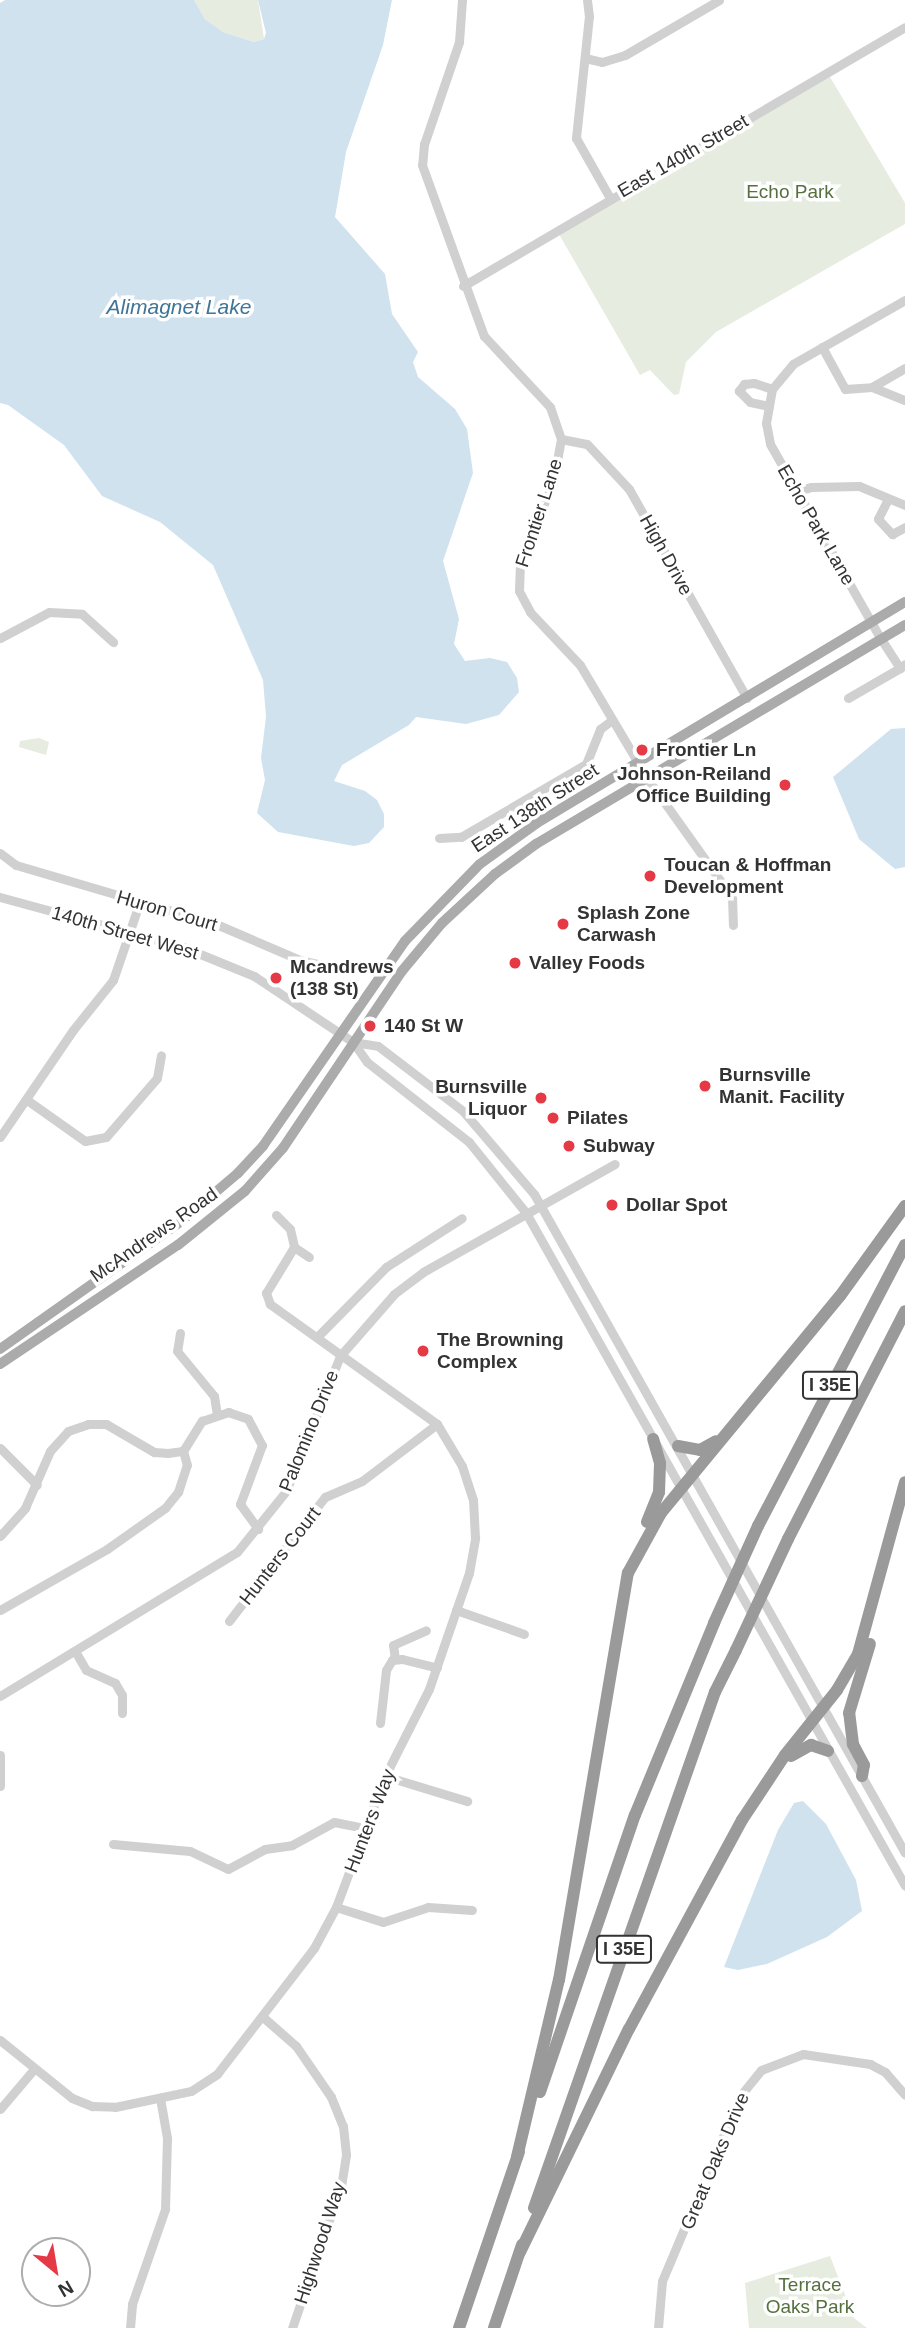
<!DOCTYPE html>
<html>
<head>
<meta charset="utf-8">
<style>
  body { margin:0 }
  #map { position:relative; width:905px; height:2328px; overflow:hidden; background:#fff; font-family:Helvetica,sans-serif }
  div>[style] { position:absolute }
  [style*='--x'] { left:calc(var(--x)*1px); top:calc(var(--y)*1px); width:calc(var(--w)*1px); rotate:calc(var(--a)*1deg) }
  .green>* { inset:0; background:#e6ecdf }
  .water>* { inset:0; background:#cfe2ee }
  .minor>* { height:9px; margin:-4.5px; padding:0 4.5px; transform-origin:4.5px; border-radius:4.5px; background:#d0d0d0 }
  .major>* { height:10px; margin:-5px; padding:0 5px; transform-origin:5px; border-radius:5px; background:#ababab }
  .highway>* { height:12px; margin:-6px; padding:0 6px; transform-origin:6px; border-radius:6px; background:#9a9a9a }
  .highway-bridge>* { height:12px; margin:-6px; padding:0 6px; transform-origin:6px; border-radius:6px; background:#9a9a9a }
  .dots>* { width:19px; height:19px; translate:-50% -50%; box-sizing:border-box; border:4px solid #fff; border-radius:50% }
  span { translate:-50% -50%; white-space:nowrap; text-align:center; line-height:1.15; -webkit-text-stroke:7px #fff; paint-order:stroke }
  .shield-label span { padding:2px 5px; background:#fff; border:2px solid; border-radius:5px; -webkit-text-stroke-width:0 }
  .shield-label { font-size:18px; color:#333; font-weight:700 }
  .street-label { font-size:19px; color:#333 }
  .park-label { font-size:19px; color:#56703f }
  .poi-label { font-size:19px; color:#333; font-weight:700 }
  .left { translate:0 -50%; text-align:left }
  .right { translate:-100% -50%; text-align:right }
  .water-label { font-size:21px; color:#3f7597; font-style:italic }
  .north { position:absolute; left:21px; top:2237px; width:70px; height:70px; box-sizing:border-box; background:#fff; border:2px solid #adadad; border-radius:50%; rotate:150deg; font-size:19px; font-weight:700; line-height:28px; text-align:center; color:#333 }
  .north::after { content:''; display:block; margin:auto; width:24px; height:32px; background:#e63946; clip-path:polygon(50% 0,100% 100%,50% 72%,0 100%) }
</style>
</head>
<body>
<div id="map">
  <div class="green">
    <div style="clip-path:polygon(194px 0,258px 0,264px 39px,254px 42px,223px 32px,205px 19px)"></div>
    <div style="clip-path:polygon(827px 72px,905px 203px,905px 224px,716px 332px,686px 362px,679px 394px,674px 395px,650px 370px,640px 375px,556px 229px)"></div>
    <div style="clip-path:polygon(39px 738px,49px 742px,46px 755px,19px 747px,20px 741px)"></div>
    <div style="clip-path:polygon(830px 2256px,854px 2318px,867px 2328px,749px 2328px,745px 2283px)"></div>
  </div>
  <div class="water">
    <div style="clip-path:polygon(5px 0,194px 0,205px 19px,223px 32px,254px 42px,264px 39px,266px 33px,258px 0,392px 0,383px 45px,346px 152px,335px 217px,385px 274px,392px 314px,418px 352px,413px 362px,418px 377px,455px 409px,467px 429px,473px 473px,443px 561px,459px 619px,454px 644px,465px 661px,490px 658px,507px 662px,517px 678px,519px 692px,499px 715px,466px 724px,416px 717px,409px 725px,342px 765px,334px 781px,365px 791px,377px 800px,384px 814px,384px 827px,369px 843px,354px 846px,278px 832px,257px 813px,265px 780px,261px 758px,266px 717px,263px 680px,213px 565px,160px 522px,102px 496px,64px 445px,8px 405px,0 403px,0 3px)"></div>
    <div style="clip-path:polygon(905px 728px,905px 867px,895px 869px,859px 839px,833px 777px,891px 729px)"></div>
    <div style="clip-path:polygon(803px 1801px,826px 1824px,856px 1880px,862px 1911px,827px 1937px,767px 1964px,738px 1970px,724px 1967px,778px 1830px,794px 1803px)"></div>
  </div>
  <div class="minor">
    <div style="--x:462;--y:0;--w:42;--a:94.1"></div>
    <div style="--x:459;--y:42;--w:108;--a:108.9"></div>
    <div style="--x:424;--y:144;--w:21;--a:95"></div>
    <div style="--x:422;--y:165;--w:182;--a:70.1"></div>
    <div style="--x:484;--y:336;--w:97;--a:47.1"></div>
    <div style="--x:550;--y:407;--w:34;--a:71"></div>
    <div style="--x:561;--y:439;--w:44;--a:100.5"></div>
    <div style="--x:553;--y:482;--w:87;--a:112.4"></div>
    <div style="--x:520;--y:562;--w:29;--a:92"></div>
    <div style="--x:519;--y:591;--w:24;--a:62"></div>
    <div style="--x:530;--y:612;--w:73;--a:46.7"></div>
    <div style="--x:580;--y:665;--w:131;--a:59.3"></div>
    <div style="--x:647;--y:778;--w:146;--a:54.5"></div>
    <div style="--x:732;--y:897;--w:28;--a:88"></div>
    <div style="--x:587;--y:0;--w:16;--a:83"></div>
    <div style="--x:589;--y:16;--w:123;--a:96.1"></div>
    <div style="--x:576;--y:138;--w:69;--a:60.5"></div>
    <div style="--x:585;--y:58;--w:17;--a:13"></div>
    <div style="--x:602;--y:62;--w:24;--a:-17"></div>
    <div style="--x:625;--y:55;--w:109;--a:-30.3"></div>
    <div style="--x:463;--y:286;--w:512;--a:-30.37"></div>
    <div style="--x:905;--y:300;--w:129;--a:150.3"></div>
    <div style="--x:793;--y:364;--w:33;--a:130"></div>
    <div style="--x:772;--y:389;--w:35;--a:100"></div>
    <div style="--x:766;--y:423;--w:21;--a:79"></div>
    <div style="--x:770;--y:444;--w:224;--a:60.4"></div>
    <div style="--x:881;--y:639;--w:35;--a:57"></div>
    <div style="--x:900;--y:668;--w:6;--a:-39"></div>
    <div style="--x:822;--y:347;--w:48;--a:61.3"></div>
    <div style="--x:845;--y:389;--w:27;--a:-4"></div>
    <div style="--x:872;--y:387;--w:38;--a:-30"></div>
    <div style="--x:872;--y:387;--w:35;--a:22"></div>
    <div style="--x:769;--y:406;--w:19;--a:-168"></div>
    <div style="--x:750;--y:402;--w:16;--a:-135"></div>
    <div style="--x:739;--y:391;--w:9;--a:-54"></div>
    <div style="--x:744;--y:384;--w:10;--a:-6"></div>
    <div style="--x:754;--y:383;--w:19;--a:18"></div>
    <div style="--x:561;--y:439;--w:26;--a:11"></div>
    <div style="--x:587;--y:444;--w:62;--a:47"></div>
    <div style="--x:629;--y:489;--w:240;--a:60.6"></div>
    <div style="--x:798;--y:491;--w:14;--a:-17"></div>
    <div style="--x:811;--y:487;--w:48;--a:-1.2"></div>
    <div style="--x:859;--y:486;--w:50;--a:22.4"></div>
    <div style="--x:888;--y:499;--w:22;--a:117"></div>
    <div style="--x:878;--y:519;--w:21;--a:47"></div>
    <div style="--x:892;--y:534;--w:15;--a:-28"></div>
    <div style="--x:0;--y:638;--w:55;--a:-28"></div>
    <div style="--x:49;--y:612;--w:33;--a:3"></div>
    <div style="--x:82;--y:614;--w:42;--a:42.1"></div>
    <div style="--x:848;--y:698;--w:60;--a:-30"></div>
    <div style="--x:439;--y:838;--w:22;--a:-3"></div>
    <div style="--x:461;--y:837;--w:145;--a:-30.3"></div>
    <div style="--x:586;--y:764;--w:38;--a:-68"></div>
    <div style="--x:600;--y:729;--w:15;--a:-37"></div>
    <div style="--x:0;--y:853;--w:20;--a:37"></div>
    <div style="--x:16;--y:865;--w:209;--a:16.4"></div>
    <div style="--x:216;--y:924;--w:91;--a:23.2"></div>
    <div style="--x:300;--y:960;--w:35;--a:13"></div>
    <div style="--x:0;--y:897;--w:190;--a:15.3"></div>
    <div style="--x:183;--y:947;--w:77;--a:22.2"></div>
    <div style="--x:254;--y:976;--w:119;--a:33.7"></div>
    <div style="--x:353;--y:1042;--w:24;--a:55"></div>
    <div style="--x:367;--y:1062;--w:130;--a:38.1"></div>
    <div style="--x:469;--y:1142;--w:91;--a:51.2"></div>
    <div style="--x:526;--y:1213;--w:772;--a:60.61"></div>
    <div style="--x:353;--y:1042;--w:25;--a:9"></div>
    <div style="--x:378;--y:1046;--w:107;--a:37.4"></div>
    <div style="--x:463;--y:1111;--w:109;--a:49.5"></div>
    <div style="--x:534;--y:1194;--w:756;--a:60.62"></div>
    <div style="--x:27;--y:1100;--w:71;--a:35.3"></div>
    <div style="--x:85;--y:1141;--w:21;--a:-11"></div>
    <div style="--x:106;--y:1137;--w:78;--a:-49.2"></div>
    <div style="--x:157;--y:1078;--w:23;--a:-80"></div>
    <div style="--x:0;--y:1137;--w:130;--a:-55.7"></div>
    <div style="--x:73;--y:1030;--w:64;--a:-51.3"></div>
    <div style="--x:113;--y:980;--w:80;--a:-71.1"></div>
    <div style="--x:276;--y:1215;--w:20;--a:45"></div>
    <div style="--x:290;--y:1229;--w:18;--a:77"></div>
    <div style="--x:294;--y:1247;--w:18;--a:34"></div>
    <div style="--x:180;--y:1333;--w:18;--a:99"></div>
    <div style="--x:177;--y:1351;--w:58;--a:50.6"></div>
    <div style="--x:214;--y:1396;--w:18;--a:81"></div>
    <div style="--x:319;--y:1335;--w:95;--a:-45.4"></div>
    <div style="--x:386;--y:1267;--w:90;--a:-32.8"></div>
    <div style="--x:0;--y:1448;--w:52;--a:45"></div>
    <div style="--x:0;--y:1536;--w:38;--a:-48"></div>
    <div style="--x:25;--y:1508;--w:62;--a:-66.3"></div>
    <div style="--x:50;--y:1451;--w:27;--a:-48"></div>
    <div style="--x:68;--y:1431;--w:21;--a:-19"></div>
    <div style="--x:88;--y:1424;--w:18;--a:0"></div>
    <div style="--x:106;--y:1424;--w:56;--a:30.3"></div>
    <div style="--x:154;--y:1452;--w:14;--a:4"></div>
    <div style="--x:168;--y:1453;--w:15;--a:-8"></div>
    <div style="--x:183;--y:1451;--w:36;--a:-58"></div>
    <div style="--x:202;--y:1421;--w:28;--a:-19"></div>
    <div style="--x:228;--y:1412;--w:21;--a:19"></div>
    <div style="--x:248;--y:1419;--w:30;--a:62"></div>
    <div style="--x:262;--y:1445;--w:63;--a:110.4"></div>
    <div style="--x:240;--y:1504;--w:31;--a:54"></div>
    <div style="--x:0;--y:1610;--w:123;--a:-29.7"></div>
    <div style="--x:107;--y:1549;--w:71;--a:-35.3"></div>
    <div style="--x:165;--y:1508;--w:21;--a:-51"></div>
    <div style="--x:178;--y:1492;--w:28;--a:-72"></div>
    <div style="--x:187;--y:1465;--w:15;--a:-106"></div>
    <div style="--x:456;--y:1610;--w:72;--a:19.4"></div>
    <div style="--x:229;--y:1621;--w:157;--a:-52.3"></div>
    <div style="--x:325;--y:1497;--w:40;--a:-23.4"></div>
    <div style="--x:362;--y:1481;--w:94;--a:-37.2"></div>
    <div style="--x:75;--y:1651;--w:22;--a:60"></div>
    <div style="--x:86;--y:1670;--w:32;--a:24"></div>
    <div style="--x:115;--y:1683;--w:14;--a:60"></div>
    <div style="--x:122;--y:1695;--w:18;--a:90"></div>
    <div style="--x:395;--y:1659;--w:14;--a:-98"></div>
    <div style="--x:393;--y:1645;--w:36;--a:-24"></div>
    <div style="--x:0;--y:1696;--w:277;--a:-31.3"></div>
    <div style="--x:237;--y:1552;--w:78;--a:-51.2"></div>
    <div style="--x:286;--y:1491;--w:145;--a:-68.2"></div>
    <div style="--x:340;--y:1356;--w:82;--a:-48.9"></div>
    <div style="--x:394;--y:1294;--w:36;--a:-37"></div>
    <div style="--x:423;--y:1272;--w:220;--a:-29.4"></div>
    <div style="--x:380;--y:1723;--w:53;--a:-83.5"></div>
    <div style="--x:386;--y:1670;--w:12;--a:-59"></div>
    <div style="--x:392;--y:1660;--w:10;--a:-6"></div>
    <div style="--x:402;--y:1659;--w:36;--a:14"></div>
    <div style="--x:0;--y:1755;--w:31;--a:90"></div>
    <div style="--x:385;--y:1776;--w:86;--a:17"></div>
    <div style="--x:113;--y:1844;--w:77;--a:5.2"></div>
    <div style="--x:190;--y:1851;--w:42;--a:25.3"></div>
    <div style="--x:228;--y:1869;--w:42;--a:-28.4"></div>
    <div style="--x:265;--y:1849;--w:27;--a:-8"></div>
    <div style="--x:292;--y:1845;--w:48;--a:-28.7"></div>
    <div style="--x:334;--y:1822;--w:33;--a:11"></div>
    <div style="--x:336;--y:1907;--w:49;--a:17.7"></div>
    <div style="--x:383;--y:1922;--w:47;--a:-18.4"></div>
    <div style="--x:428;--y:1907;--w:44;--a:3.9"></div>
    <div style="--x:264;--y:2018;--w:43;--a:41.2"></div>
    <div style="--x:296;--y:2046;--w:62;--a:55.5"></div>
    <div style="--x:331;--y:2097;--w:31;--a:68"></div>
    <div style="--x:343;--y:2126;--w:29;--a:84"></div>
    <div style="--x:346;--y:2155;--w:30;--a:99"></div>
    <div style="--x:341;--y:2185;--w:151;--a:108.9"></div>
    <div style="--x:0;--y:2040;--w:92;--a:38.9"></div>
    <div style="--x:72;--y:2098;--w:22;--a:22"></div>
    <div style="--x:92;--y:2106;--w:23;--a:2"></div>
    <div style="--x:115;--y:2107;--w:78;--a:-11.9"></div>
    <div style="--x:191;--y:2091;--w:31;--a:-33"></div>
    <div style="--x:217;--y:2074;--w:159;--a:-52.4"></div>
    <div style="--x:314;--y:1948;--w:47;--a:-61.8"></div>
    <div style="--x:336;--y:1907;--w:140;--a:-69.5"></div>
    <div style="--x:385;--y:1776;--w:97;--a:-63.2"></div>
    <div style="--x:429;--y:1689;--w:123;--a:-71"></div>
    <div style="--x:469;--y:1573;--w:36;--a:-80"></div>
    <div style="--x:475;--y:1538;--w:38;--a:-93"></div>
    <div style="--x:473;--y:1500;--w:36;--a:-108"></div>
    <div style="--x:462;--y:1466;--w:49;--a:-120.8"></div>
    <div style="--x:437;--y:1424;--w:206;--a:-144.3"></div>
    <div style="--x:270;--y:1304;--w:12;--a:-110"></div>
    <div style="--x:266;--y:1293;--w:54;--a:-58.7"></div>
    <div style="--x:0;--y:2109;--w:52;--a:-49.6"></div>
    <div style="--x:130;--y:2328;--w:24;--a:-85"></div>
    <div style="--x:132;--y:2304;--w:101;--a:-70.8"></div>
    <div style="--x:165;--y:2209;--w:71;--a:-88.4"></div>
    <div style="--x:167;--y:2138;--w:41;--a:-99.9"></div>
    <div style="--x:658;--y:2328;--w:47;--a:-85.1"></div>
    <div style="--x:662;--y:2281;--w:201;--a:-67.1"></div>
    <div style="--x:740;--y:2096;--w:33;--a:-51"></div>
    <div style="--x:761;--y:2070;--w:45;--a:-20.9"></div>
    <div style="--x:803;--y:2054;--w:68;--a:8.5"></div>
    <div style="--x:870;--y:2064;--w:17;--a:28"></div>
    <div style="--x:885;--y:2072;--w:30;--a:49"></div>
  </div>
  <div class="major">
    <div style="--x:0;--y:1349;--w:225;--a:-35.2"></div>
    <div style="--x:184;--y:1219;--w:71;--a:-40.4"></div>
    <div style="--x:238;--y:1173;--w:37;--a:-47"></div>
    <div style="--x:263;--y:1146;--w:249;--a:-55.3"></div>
    <div style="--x:405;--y:941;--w:107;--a:-45.8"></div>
    <div style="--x:480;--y:864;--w:70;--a:-35.7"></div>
    <div style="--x:537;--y:823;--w:429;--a:-31"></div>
    <div style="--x:0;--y:1364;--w:214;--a:-33.8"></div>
    <div style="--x:178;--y:1245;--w:86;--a:-38.9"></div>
    <div style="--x:245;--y:1191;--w:57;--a:-48.5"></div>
    <div style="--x:283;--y:1148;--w:213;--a:-56.1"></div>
    <div style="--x:402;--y:971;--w:62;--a:-50.2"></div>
    <div style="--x:442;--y:923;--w:72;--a:-42.8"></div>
    <div style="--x:495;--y:874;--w:51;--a:-36.2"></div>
    <div style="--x:536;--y:844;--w:429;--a:-30.7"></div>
  </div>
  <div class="highway">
    <div style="--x:678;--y:1446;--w:22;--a:10"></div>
    <div style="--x:700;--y:1450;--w:18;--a:-29"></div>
    <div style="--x:647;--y:1522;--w:32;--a:-68"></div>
    <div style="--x:659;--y:1492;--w:29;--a:-88"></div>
    <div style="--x:660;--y:1463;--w:25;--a:-106"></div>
    <div style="--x:758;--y:1526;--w:317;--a:-62.4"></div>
    <div style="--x:788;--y:1539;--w:256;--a:-62.8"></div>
    <div style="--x:791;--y:1756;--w:23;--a:-29"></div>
    <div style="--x:811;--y:1745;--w:18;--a:19"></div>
    <div style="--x:862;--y:1776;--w:11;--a:-80"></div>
    <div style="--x:864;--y:1765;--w:24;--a:-118"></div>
    <div style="--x:853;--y:1744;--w:31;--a:-97"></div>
    <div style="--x:849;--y:1713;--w:72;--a:-73.1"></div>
    <div style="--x:540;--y:2092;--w:293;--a:-71.1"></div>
    <div style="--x:635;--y:1815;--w:208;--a:-67.6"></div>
    <div style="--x:517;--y:2157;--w:182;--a:-76.7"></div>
    <div style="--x:559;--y:1980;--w:413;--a:-80.4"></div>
    <div style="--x:628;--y:1573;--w:68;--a:-61.2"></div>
    <div style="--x:661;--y:1513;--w:281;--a:-50.5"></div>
    <div style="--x:840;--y:1296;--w:111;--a:-54.2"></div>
    <div style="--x:534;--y:2208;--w:547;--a:-70.67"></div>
    <div style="--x:715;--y:1692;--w:47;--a:-63.4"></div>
    <div style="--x:520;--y:2252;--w:248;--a:-64"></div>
    <div style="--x:629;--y:2029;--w:238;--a:-61.6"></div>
    <div style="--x:742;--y:1820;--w:78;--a:-56.5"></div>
    <div style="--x:785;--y:1755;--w:83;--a:-51.3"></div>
    <div style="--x:837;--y:1690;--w:42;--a:-59.7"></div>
    <div style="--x:858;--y:1654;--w:178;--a:-74.7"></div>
    <div style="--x:459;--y:2328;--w:186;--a:-71.2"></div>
    <div style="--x:494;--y:2328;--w:88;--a:-71.4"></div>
  </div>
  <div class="highway-bridge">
    <div style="--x:714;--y:1623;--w:107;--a:-65.6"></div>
    <div style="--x:736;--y:1650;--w:123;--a:-64.9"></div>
  </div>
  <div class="dots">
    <div style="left:642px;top:750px;background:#e63946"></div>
    <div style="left:785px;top:785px;background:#e63946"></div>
    <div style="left:650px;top:876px;background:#e63946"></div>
    <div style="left:563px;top:924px;background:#e63946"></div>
    <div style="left:515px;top:963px;background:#e63946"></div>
    <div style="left:276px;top:978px;background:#e63946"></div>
    <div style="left:370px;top:1026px;background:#e63946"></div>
    <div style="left:705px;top:1086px;background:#e63946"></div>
    <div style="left:541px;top:1098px;background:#e63946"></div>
    <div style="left:553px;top:1118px;background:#e63946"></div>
    <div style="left:569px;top:1146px;background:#e63946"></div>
    <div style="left:612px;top:1205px;background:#e63946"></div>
    <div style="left:423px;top:1351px;background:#e63946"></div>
  </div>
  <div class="shield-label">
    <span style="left:830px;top:1385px">I 35E</span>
    <span style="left:624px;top:1949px">I 35E</span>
  </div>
  <div class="street-label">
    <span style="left:683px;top:156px;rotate:-30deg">East 140th Street</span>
    <span style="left:539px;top:513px;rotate:-72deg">Frontier Lane</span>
    <span style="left:816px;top:525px;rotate:60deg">Echo Park Lane</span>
    <span style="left:666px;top:555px;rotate:61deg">High Drive</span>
    <span style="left:535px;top:808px;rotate:-33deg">East 138th Street</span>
    <span style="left:167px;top:911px;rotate:16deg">Huron Court</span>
    <span style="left:125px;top:933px;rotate:16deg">140th Street West</span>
    <span style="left:154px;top:1235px;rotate:-35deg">McAndrews Road</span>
    <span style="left:309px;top:1431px;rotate:-68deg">Palomino Drive</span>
    <span style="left:280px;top:1556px;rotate:-52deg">Hunters Court</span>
    <span style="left:370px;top:1821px;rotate:-69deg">Hunters Way</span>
    <span style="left:715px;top:2161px;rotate:-67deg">Great Oaks Drive</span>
    <span style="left:320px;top:2243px;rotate:-72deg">Highwood Way</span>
  </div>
  <div class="park-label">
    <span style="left:790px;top:192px">Echo Park</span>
    <span style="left:810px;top:2296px">Terrace<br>Oaks Park</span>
  </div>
  <div class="poi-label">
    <span class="left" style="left:656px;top:750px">Frontier Ln</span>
    <span class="right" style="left:771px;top:785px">Johnson-Reiland<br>Office Building</span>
    <span class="left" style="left:664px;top:876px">Toucan &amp; Hoffman<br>Development</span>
    <span class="left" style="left:577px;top:924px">Splash Zone<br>Carwash</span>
    <span class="left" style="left:529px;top:963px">Valley Foods</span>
    <span class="left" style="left:290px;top:978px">Mcandrews<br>(138 St)</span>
    <span class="left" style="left:384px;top:1026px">140 St W</span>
    <span class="left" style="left:719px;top:1086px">Burnsville<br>Manit. Facility</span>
    <span class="right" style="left:527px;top:1098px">Burnsville<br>Liquor</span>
    <span class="left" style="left:567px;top:1118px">Pilates</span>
    <span class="left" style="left:583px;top:1146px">Subway</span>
    <span class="left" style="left:626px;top:1205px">Dollar Spot</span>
    <span class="left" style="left:437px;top:1351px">The Browning<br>Complex</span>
  </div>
  <div class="water-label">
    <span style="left:179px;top:307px">Alimagnet Lake</span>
  </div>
  <div class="north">N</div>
</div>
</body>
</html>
